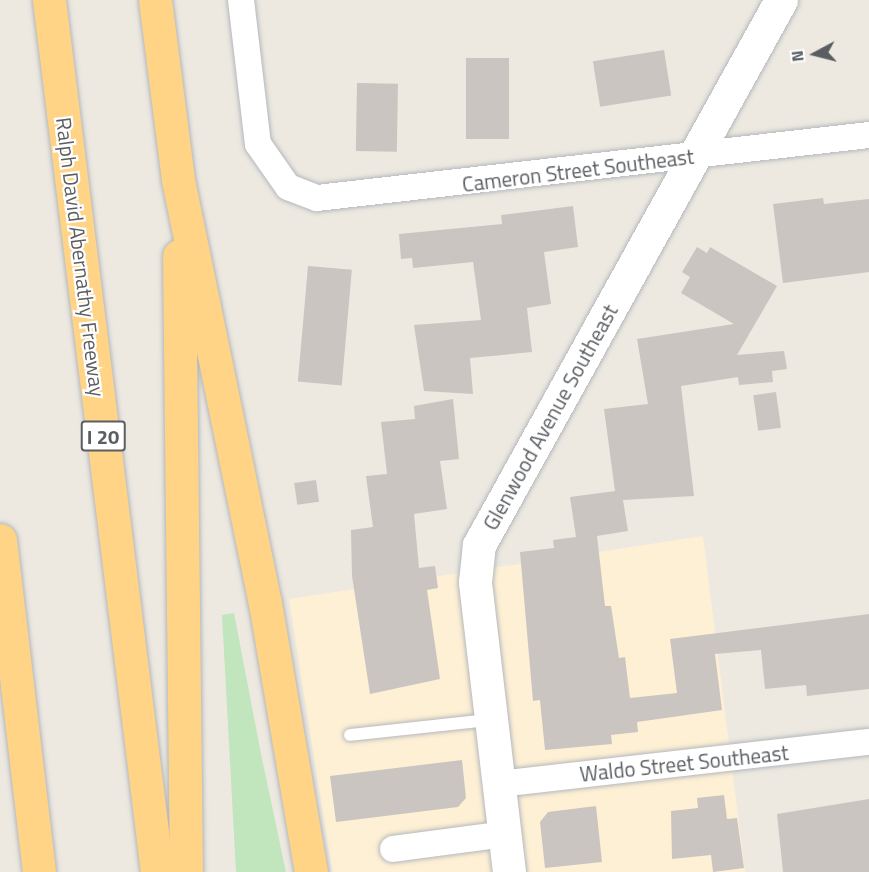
<!DOCTYPE html>
<html>
<head>
<meta charset="utf-8">
<style>
  body { margin:0 }
  #map { position:relative; width:869px; height:872px; overflow:hidden; background:#ede9e1; font-family:"Titillium Web",sans-serif }
  div>[style] { position:absolute }
  [style*='--x'] { left:calc(var(--x)*1px); top:calc(var(--y)*1px); width:calc(var(--w)*1px); rotate:calc(var(--a)*1deg) }
  .commercial>* { inset:0; background:#fef0d5 }
  .green>* { inset:0; background:#c1e5bc }
  .building>* { inset:0; background:#cac5c0; transform-origin:0 0 }
  .roads { filter:drop-shadow(0 0 2px #b4b8bc) drop-shadow(0 0 2px #b4b8bc) }
  .lane>* { height:12px; margin:-6px; padding:0 6px; transform-origin:6px; border-radius:6px; background:#fff }
  .street>* { height:26px; margin:-13px; padding:0 13px; transform-origin:13px; border-radius:13px; background:#fff }
  .secondary>* { height:33px; margin:-16.5px; padding:0 16.5px; transform-origin:16.5px; border-radius:16.5px; background:#fff }
  .highway>* { height:33px; margin:-16.5px; padding:0 16.5px; transform-origin:16.5px; border-radius:16.5px; background:#ffd486 }
  span { translate:-50% -50%; white-space:nowrap; text-align:center; line-height:1.15; -webkit-text-stroke:4.5px #fff; paint-order:stroke }
  .shield-label span { padding:2px 4px; background:#fff; border:2px solid; border-radius:4px; -webkit-text-stroke-width:0 }
  .shield-label { font-size:20px; color:#5a5e62; font-weight:700 }
  .street-label { font-size:21px; color:#5a5e62 }
  .north { position:absolute; left:785px; top:24px; width:60px; height:60px; -webkit-text-stroke:4px #fff; paint-order:stroke; rotate:263deg; font-size:16px; font-weight:700; line-height:24px; text-align:center; color:#5a5e62 }
  .north::after { content:''; display:block; margin:auto; width:21px; height:27px; background:#5a5e62; clip-path:polygon(50% 0,100% 100%,50% 72%,0 100%) }
</style>
</head>
<body>
<div id="map">
  <div class="commercial">
    <div style="clip-path:polygon(703px 536px,745px 872px,332px 872px,289px 599px)"></div>
  </div>
  <div class="green">
    <div style="clip-path:polygon(234px 613px,261px 754px,286px 872px,236px 872px,222px 615px)"></div>
  </div>
  <div class="building">
    <div style="left:664px;top:50px;width:46px;height:72px;rotate:81deg"></div>
    <div style="left:466px;top:58px;width:43px;height:81px"></div>
    <div style="left:357px;top:83px;width:41px;height:68px;rotate:1deg"></div>
    <div style="clip-path:polygon(823px 198px,824px 204px,869px 199px,869px 272px,783px 283px,773px 204px)"></div>
    <div style="clip-path:polygon(573px 206px,578px 247px,544px 252px,551px 304px,527px 308px,532px 352px,470px 358px,473px 394px,424px 391px,414px 325px,481px 320px,473px 262px,413px 268px,412px 258px,401px 259px,399px 234px,502px 224px,501px 215px)"></div>
    <div style="clip-path:polygon(697px 247px,707px 253px,710px 247px,777px 286px,737px 355px,784px 351px,787px 369px,772px 371px,773px 382px,739px 385px,738px 377px,681px 386px,694px 496px,623px 500px,628px 531px,597px 536px,605px 606px,611px 606px,619px 658px,625px 657px,630px 698px,677px 693px,670px 639px,869px 614px,869px 689px,807px 696px,806px 685px,765px 689px,761px 650px,715px 654px,722px 710px,637px 722px,638px 732px,611px 735px,612px 744px,545px 750px,540px 700px,533px 701px,520px 552px,554px 548px,553px 540px,576px 537px,570px 497px,615px 491px,604px 409px,648px 404px,637px 339px,734px 324px,681px 293px,690px 277px,682px 272px)"></div>
    <div style="left:308px;top:266px;width:44px;height:116px;rotate:5deg"></div>
    <div style="left:776px;top:392px;width:36px;height:23px;rotate:82deg"></div>
    <div style="clip-path:polygon(453px 399px,459px 459px,440px 461px,447px 509px,414px 514px,419px 568px,435px 566px,438px 588px,427px 590px,440px 679px,370px 694px,352px 576px,351px 530px,373px 527px,366px 476px,387px 474px,381px 422px,415px 419px,414px 406px)"></div>
    <div style="left:316px;top:480px;width:22px;height:22px;rotate:82deg"></div>
    <div style="clip-path:polygon(462px 760px,466px 798px,458px 807px,336px 822px,330px 776px)"></div>
    <div style="clip-path:polygon(724px 795px,727px 819px,737px 818px,744px 868px,713px 872px,711px 855px,672px 859px,671px 811px,698px 808px,697px 798px)"></div>
    <div style="clip-path:polygon(869px 799px,869px 872px,783px 872px,777px 814px)"></div>
    <div style="clip-path:polygon(596px 806px,602px 862px,545px 868px,540px 822px,548px 812px)"></div>
  </div>
  <div class="roads">
    <div class="lane">
      <div style="--x:350;--y:735;--w:140;--a:-6.2"></div>
    </div>
    <div class="street">
      <div style="--x:241;--y:0;--w:145;--a:83.3"></div>
      <div style="--x:258;--y:144;--w:52;--a:55.1"></div>
      <div style="--x:288;--y:187;--w:31;--a:21"></div>
      <div style="--x:317;--y:198;--w:556;--a:-6.51"></div>
      <div style="--x:499;--y:784;--w:372;--a:-6.5"></div>
      <div style="--x:393;--y:849;--w:113;--a:-7.6"></div>
    </div>
    <div class="secondary">
      <div style="--x:509;--y:872;--w:292;--a:-96.7"></div>
      <div style="--x:475;--y:582;--w:37;--a:-84"></div>
      <div style="--x:479;--y:545;--w:623;--a:-61.01"></div>
    </div>
    <div class="highway">
      <div style="--x:49;--y:0;--w:879;--a:82.94"></div>
      <div style="--x:155;--y:0;--w:181;--a:82.7"></div>
      <div style="--x:178;--y:180;--w:432;--a:78.4"></div>
      <div style="--x:265;--y:603;--w:273;--a:80.3"></div>
      <div style="--x:179;--y:256;--w:616;--a:89.35"></div>
      <div style="--x:0;--y:540;--w:334;--a:83.3"></div>
    </div>
  </div>
  <div class="shield-label">
    <span style="left:103px;top:436px">I 20</span>
  </div>
  <div class="street-label">
    <span style="left:578px;top:170px;rotate:-7deg">Cameron Street Southeast</span>
    <span style="left:81px;top:257px;rotate:83deg">Ralph David Abernathy Freeway</span>
    <span style="left:550px;top:417px;rotate:-61deg">Glenwood Avenue Southeast</span>
    <span style="left:684px;top:763px;rotate:-6deg">Waldo Street Southeast</span>
  </div>
  <div class="north">N</div>
</div>
</body>
</html>
